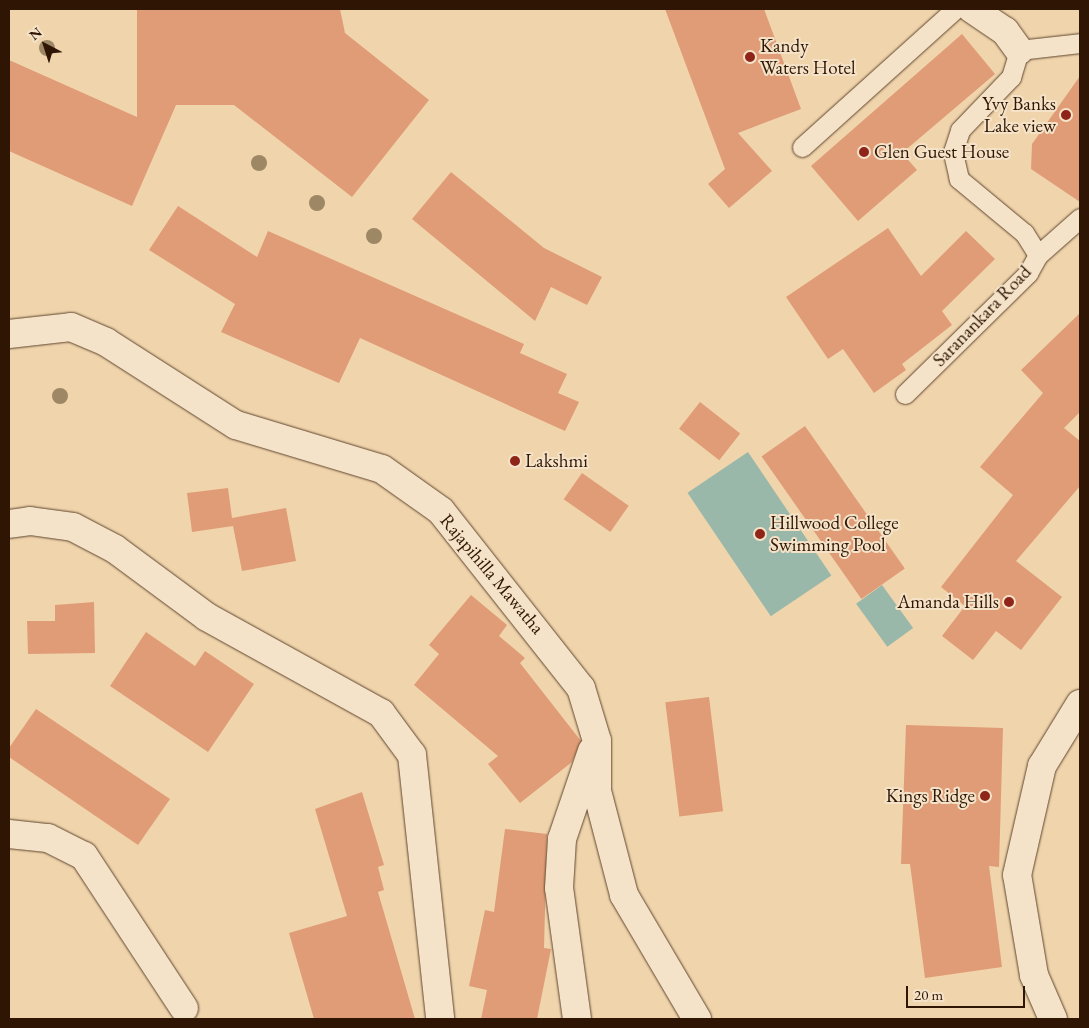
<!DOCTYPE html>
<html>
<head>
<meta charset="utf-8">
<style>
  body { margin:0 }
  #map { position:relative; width:1089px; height:1028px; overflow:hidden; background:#f0d4ac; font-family:"EB Garamond",serif }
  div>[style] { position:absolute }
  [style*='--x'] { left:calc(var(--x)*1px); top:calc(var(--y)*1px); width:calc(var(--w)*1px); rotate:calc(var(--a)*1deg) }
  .water>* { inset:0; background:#9ab8a9; transform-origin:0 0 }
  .building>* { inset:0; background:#e09c76; transform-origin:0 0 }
  .roads { filter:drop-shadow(0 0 1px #5f462e) drop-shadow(0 0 1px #5f462e) }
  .service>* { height:19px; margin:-9.5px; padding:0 9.5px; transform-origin:9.5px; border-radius:9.5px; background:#f5e3c9 }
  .minor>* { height:28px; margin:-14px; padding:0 14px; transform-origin:14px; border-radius:14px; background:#f5e3c9 }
  .trees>* { width:16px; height:16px; margin:-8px; border-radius:50%; background:#9e8765 }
  .dots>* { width:14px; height:14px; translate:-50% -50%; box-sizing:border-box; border:2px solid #f5e3c9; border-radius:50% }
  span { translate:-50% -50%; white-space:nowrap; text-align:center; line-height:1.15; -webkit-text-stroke:4px #f5e3c9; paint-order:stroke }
  .poi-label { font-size:19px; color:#2f1604 }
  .left { translate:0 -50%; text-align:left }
  .right { translate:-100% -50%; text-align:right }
  .street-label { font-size:19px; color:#2f1604 }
  .frame { position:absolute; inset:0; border:10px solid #2f1604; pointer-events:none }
  .north { position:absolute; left:20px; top:20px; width:50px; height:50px; -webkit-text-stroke:4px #f5e3c9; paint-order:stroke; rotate:320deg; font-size:14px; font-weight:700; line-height:20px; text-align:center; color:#2f1604 }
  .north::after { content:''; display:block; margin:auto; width:18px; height:22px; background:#2f1604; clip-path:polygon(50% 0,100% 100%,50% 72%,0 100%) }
  .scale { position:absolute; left:906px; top:986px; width:119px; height:22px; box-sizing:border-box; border:2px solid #2f1604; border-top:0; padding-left:6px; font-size:15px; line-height:18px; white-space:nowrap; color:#2f1604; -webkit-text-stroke:4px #f5e3c9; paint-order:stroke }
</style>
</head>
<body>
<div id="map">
  <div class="water">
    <div style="left:748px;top:452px;width:149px;height:73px;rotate:56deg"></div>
    <div style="left:882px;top:585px;width:53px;height:32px;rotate:54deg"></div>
  </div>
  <div class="building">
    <div style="clip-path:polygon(137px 9px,340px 9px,345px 33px,429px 100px,352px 197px,234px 105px,176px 105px,132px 206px,9px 151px,9px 60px,137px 117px)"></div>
    <div style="clip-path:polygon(665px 9px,764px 9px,801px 109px,738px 133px,772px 171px,729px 208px,708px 184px,725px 169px)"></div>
    <div style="clip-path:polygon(962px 34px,995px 74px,902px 153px,917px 170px,858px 221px,811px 166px)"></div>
    <div style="clip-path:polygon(1080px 76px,1080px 202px,1031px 169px,1032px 144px)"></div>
    <div style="clip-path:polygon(451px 172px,544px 248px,602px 277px,587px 305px,551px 287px,535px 321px,412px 219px)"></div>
    <div style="clip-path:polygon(178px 206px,257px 257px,268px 231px,524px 344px,520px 353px,567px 374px,558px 393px,579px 402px,565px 431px,360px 338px,339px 383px,221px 332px,235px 304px,149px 250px)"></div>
    <div style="clip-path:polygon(888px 228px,921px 276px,966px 231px,995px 259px,942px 311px,952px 325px,902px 364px,906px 370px,874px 393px,843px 349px,828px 359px,786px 297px)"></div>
    <div style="clip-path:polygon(1080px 313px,1080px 412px,1064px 428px,1080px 441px,1080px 486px,1016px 561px,1062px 597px,1021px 650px,996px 631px,973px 660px,942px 636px,965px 606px,941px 587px,1013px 495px,980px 467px,1043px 393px,1021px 370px)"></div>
    <div style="left:700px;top:402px;width:51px;height:34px;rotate:38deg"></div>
    <div style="left:805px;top:426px;width:174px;height:53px;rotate:55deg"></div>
    <div style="left:582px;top:473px;width:57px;height:32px;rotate:35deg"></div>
    <div style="clip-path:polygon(228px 488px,232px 518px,286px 508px,296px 561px,242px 571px,233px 526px,192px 532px,187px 493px)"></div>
    <div style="clip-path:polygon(471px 595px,507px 625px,499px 636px,525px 658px,520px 663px,581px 741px,572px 762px,520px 803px,488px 764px,498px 756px,414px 685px,439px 654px,429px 645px)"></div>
    <div style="clip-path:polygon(94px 602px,95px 653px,28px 654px,27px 621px,55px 621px,55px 605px)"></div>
    <div style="clip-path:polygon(146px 632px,195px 666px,205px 651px,254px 684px,208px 752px,110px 686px)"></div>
    <div style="left:709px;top:697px;width:115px;height:44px;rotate:83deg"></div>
    <div style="clip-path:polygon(36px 709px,170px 799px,138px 845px,9px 757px,9px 748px)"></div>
    <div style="clip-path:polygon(906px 725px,1003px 728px,999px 867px,989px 866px,1002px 967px,925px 978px,910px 864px,901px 864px)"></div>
    <div style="clip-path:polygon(362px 792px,384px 865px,378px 867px,384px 890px,378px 892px,415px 1019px,314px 1019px,289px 933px,347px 916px,315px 809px)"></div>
    <div style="clip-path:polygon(505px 829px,547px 834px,544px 948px,551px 949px,537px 1019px,481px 1019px,487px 990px,469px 986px,485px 910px,494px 912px)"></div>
  </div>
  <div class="roads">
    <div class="service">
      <div style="--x:802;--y:147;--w:206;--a:-42"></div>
      <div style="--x:1038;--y:255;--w:56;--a:-41.4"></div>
      <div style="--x:905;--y:394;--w:173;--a:-44.5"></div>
      <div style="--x:1028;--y:273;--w:21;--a:-61"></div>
      <div style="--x:1038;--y:255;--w:26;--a:-122"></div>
      <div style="--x:1024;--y:233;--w:85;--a:-140.3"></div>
      <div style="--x:959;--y:179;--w:28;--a:-103"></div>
      <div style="--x:953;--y:152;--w:23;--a:-72"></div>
      <div style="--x:960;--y:130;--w:74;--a:-46.1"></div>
      <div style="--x:1011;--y:77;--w:28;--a:-73"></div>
      <div style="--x:1019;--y:50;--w:61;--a:-6.5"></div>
    </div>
    <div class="minor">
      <div style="--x:972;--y:9;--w:40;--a:34"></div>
      <div style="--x:1005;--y:31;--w:24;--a:54"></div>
      <div style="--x:9;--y:334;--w:62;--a:-6.4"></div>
      <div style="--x:71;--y:327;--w:38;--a:23"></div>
      <div style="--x:106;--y:342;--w:154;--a:32.6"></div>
      <div style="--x:236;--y:425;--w:152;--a:16.8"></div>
      <div style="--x:382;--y:469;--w:72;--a:35.4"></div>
      <div style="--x:441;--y:511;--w:226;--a:51.7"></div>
      <div style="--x:581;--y:688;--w:55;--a:73.2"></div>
      <div style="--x:597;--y:741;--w:50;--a:90"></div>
      <div style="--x:597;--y:791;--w:107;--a:75.4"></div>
      <div style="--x:624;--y:895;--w:144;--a:59.5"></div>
      <div style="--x:9;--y:524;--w:21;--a:-8"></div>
      <div style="--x:30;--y:521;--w:43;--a:7.9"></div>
      <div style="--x:73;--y:527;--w:47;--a:27.6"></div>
      <div style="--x:115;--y:549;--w:114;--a:36.5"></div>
      <div style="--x:207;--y:617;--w:199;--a:28.9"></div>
      <div style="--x:381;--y:713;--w:52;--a:53.6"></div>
      <div style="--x:412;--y:755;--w:265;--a:83.9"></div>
      <div style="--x:9;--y:834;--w:39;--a:6"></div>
      <div style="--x:48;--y:838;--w:40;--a:26.6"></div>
      <div style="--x:84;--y:856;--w:182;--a:56.7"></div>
      <div style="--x:577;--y:1019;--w:132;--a:-97.8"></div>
      <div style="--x:559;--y:888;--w:49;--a:-86.5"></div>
      <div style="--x:562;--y:839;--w:93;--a:-71.2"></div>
      <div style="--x:1053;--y:1019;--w:48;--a:-113.4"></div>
      <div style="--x:1034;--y:975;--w:101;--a:-99.6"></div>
      <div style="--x:1017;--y:875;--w:112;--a:-77.1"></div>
      <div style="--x:1042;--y:766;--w:73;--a:-58.5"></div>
    </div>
  </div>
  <div class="trees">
    <div style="left:47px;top:48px"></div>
    <div style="left:259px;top:163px"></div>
    <div style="left:317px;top:203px"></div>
    <div style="left:374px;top:236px"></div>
    <div style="left:60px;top:396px"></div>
  </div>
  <div class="dots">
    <div style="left:750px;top:57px;background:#8f2418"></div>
    <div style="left:1066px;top:115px;background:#8f2418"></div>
    <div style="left:864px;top:152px;background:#8f2418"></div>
    <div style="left:515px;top:461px;background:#8f2418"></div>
    <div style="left:760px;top:534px;background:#8f2418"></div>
    <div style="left:1009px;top:602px;background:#8f2418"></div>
    <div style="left:985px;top:796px;background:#8f2418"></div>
  </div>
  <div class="poi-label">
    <span class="left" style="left:760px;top:57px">Kandy<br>Waters Hotel</span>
    <span class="right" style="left:1056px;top:115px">Yvy Banks<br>Lake view</span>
    <span class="left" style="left:874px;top:152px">Glen Guest House</span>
    <span class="left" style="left:525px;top:461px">Lakshmi</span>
    <span class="left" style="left:770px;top:534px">Hillwood College<br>Swimming Pool</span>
    <span class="right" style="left:999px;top:602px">Amanda Hills</span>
    <span class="right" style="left:975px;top:796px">Kings Ridge</span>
  </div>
  <div class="street-label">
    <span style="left:982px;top:316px;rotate:-46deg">Saranankara Road</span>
    <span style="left:492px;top:574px;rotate:50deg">Rajapihilla Mawatha</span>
  </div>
  <div class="frame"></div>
  <div class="north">N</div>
  <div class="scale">20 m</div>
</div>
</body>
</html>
